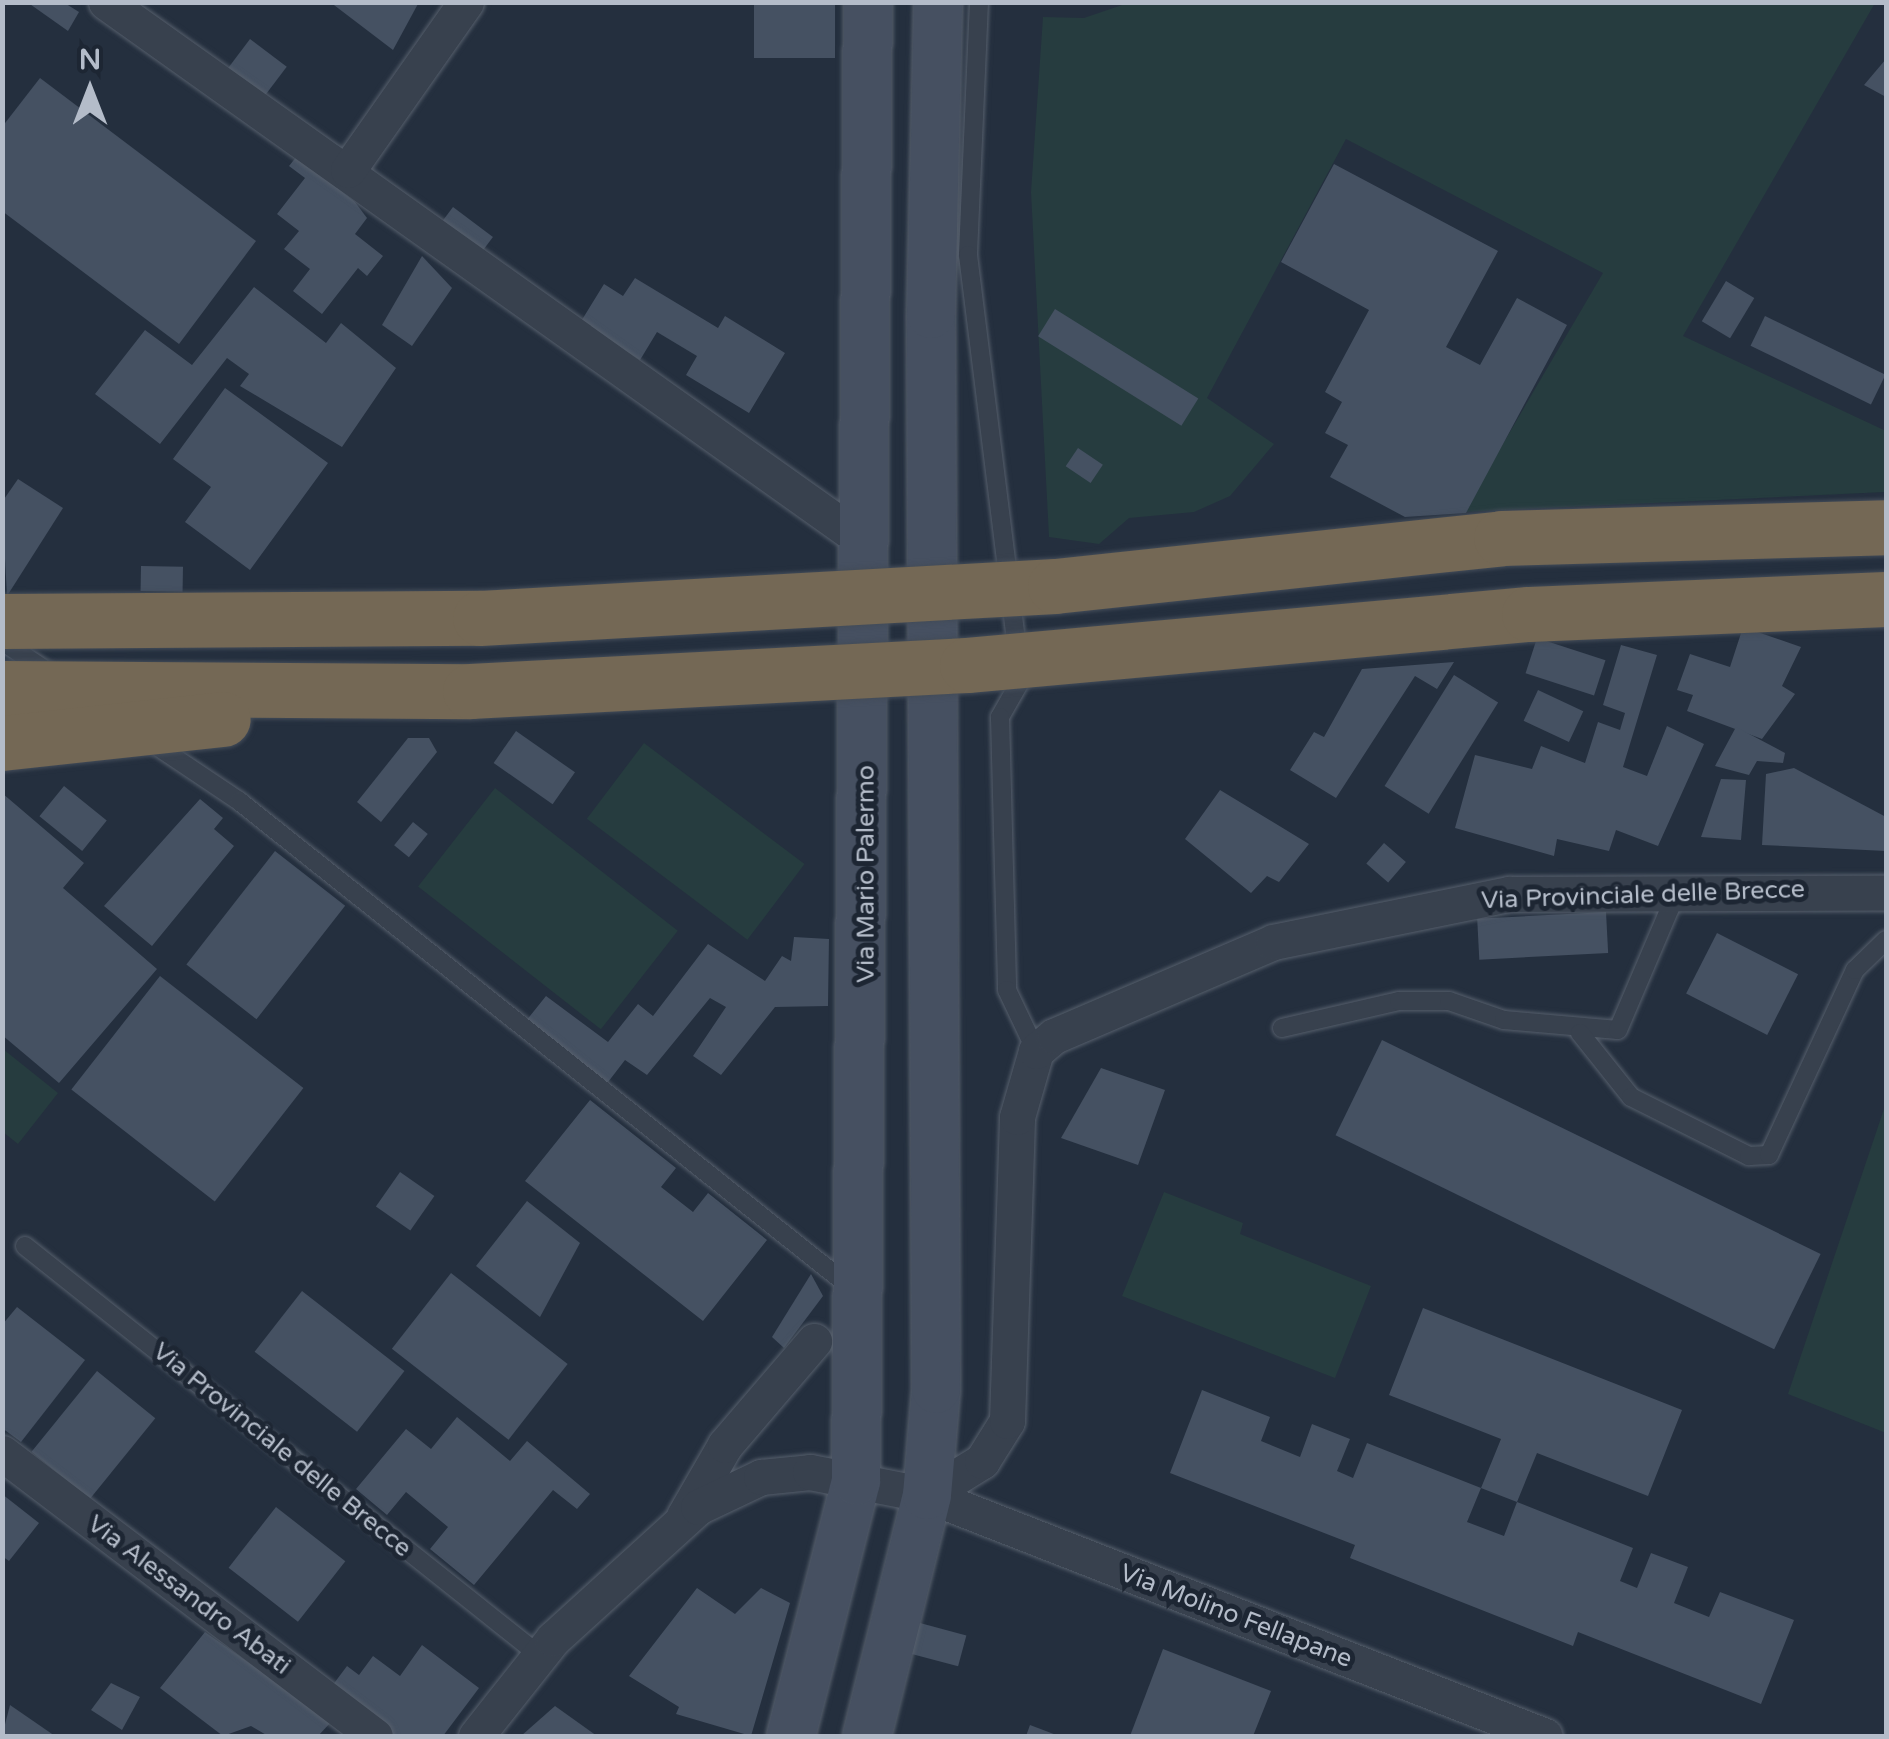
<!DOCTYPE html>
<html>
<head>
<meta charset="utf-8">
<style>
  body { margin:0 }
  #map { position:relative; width:1889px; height:1739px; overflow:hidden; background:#242f3e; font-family:"Varela Round",sans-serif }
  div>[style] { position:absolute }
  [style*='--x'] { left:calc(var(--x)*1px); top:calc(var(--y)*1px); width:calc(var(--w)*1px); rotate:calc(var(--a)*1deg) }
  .green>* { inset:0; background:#263c3f; transform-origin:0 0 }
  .building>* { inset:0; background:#455162; transform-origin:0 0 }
  .roads { filter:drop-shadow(0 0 2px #565f6c) drop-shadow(0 0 2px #565f6c) }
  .lane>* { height:18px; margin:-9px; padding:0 9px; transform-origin:9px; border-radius:9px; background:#38414e }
  .street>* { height:35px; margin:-17.5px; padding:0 17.5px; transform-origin:17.5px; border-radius:17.5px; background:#38414e }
  .secondary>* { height:48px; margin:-24px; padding:0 24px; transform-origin:24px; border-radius:24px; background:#465061 }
  .bridges { filter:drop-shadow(0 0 2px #434c59) drop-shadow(0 0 2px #434c59) }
  .highway-bridge>* { height:55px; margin:-27.5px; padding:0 27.5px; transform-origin:27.5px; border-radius:27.5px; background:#746855 }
  span { translate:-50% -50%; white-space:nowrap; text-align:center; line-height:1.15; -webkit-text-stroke:10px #1d2633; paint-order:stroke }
  .street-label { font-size:25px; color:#b4bcc9 }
  .frame { position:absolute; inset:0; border:5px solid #b4bcc9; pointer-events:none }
  .north { position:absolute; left:40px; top:40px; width:100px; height:100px; -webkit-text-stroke:8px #1d2633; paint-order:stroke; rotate:0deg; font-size:28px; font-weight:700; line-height:40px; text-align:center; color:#b4bcc9 }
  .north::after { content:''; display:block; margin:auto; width:35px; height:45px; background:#b4bcc9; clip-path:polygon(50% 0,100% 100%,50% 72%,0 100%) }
</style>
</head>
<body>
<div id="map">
  <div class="green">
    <div style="clip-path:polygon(1131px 2px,1875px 3px,1683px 336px,1886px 431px,1886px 492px,1463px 512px,1603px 273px,1346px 139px,1207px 398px,1274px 444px,1230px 496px,1194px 512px,1129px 518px,1099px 544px,1049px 537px,1031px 192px,1043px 17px,1084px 18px)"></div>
    <div style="left:644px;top:743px;width:201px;height:95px;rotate:37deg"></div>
    <div style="left:495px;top:788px;width:232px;height:125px;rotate:38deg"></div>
    <div style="clip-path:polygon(3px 1049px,58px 1093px,18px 1144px,3px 1132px)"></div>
    <div style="clip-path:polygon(1886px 1103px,1886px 1433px,1788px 1394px)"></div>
    <div style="clip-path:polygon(1164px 1192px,1243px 1223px,1240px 1234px,1371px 1286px,1335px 1378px,1122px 1296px)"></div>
  </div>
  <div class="building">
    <div style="clip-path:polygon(27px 2px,63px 2px,79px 12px,68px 31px)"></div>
    <div style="clip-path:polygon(330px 2px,419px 2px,393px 50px)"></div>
    <div style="left:754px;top:2px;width:81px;height:56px"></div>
    <div style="left:250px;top:39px;width:46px;height:45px;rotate:37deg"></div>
    <div style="clip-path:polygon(1886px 59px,1886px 97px,1864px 85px)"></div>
    <div style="clip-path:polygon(40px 78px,256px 241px,179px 344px,2px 211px,2px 127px)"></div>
    <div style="clip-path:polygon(297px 156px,355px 202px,367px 218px,355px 234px,383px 256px,367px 276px,358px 268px,322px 314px,293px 291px,310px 269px,284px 249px,299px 231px,277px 214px,305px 178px,289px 166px)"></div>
    <div style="clip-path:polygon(1334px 164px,1498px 251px,1446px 347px,1480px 365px,1517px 298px,1567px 325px,1466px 513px,1405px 517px,1330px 477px,1348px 445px,1325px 433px,1342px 402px,1325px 392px,1369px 310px,1281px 262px)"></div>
    <div style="left:453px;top:207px;width:50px;height:25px;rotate:37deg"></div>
    <div style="clip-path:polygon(422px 256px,452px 288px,412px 346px,382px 325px)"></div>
    <div style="clip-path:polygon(635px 278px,718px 328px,725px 316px,785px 353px,749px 413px,686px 375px,697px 356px,657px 332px,640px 360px,580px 323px,604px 284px,623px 296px)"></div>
    <div style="left:1726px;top:281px;width:33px;height:47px;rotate:31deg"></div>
    <div style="clip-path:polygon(254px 287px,326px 343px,341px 323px,396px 368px,342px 447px,240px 386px,249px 374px,227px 358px,160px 444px,95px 394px,145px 330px,192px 365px)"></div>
    <div style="left:1055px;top:309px;width:169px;height:32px;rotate:32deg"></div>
    <div style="left:1765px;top:316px;width:134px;height:33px;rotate:26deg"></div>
    <div style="clip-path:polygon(225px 388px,328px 463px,250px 570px,185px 522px,211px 487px,173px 459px)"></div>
    <div style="left:1078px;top:448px;width:30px;height:22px;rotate:34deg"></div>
    <div style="clip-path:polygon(18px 479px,63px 508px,7px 596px,2px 502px)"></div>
    <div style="left:141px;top:566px;width:42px;height:25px;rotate:1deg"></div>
    <div style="clip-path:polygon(1743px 627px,1801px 647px,1782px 686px,1795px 694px,1762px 739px,1687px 711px,1693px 695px,1677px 690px,1690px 654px,1730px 667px)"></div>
    <div style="left:1537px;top:638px;width:72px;height:37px;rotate:18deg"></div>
    <div style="clip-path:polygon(1621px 645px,1657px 655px,1623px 767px,1647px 776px,1667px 726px,1704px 744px,1658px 846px,1616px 830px,1609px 851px,1557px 839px,1554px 856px,1455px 828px,1475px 755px,1532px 769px,1541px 746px,1585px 763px,1598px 722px,1620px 730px,1625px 713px,1603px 705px)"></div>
    <div style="clip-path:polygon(1454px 662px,1437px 689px,1415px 676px,1336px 798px,1290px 770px,1314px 732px,1324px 737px,1362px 669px)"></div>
    <div style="left:1454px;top:675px;width:52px;height:131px;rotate:32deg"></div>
    <div style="left:1538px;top:690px;width:50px;height:34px;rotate:25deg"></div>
    <div style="clip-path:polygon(1736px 727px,1785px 753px,1783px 763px,1757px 761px,1749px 775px,1715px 766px)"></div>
    <div style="left:516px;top:731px;width:72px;height:39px;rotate:35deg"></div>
    <div style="clip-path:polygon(408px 738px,429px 738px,437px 752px,381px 822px,357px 802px)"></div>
    <div style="clip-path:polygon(1794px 768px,1886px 817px,1886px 851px,1762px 845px,1766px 774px)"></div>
    <div style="clip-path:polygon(1721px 779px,1746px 780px,1741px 840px,1701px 837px)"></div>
    <div style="left:64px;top:786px;width:55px;height:39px;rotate:39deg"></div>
    <div style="clip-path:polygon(1220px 790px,1309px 844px,1279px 882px,1267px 876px,1251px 893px,1185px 839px)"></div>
    <div style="clip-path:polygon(2px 793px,84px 863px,63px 888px,157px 969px,59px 1083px,2px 1035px)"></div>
    <div style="clip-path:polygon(200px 799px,223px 818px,214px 829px,234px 846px,152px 946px,104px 906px)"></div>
    <div style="left:413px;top:822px;width:19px;height:30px;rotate:39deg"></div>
    <div style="left:1384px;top:843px;width:29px;height:27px;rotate:41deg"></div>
    <div style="left:275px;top:851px;width:89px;height:144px;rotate:38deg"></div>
    <div style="left:1606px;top:912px;width:41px;height:129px;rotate:87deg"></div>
    <div style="left:1717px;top:933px;width:91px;height:68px;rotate:27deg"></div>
    <div style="clip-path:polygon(794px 937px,829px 939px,828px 1006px,775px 1007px,721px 1075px,693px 1056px,726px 1007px,710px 998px,647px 1075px,625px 1060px,605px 1086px,526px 1021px,546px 996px,608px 1042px,638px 1004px,653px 1016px,708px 944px,765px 981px,782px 956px,791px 961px)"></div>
    <div style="left:160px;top:976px;width:182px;height:144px;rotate:38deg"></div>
    <div style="left:1382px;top:1040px;width:488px;height:106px;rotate:26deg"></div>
    <div style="clip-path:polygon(1101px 1068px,1165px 1090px,1138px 1165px,1061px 1138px)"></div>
    <div style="clip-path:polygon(590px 1100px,676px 1168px,661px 1187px,693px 1212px,708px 1193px,767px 1240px,703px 1321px,525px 1181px)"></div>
    <div style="left:400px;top:1172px;width:42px;height:42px;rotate:35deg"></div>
    <div style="clip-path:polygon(527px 1201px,580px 1243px,540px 1317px,476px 1266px)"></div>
    <div style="left:451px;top:1273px;width:148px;height:96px;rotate:38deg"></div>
    <div style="clip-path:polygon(811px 1274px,823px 1296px,784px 1348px,772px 1337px)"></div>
    <div style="left:302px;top:1291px;width:130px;height:77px;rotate:38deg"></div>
    <div style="clip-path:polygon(17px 1307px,85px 1360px,21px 1442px,2px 1428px,2px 1325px)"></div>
    <div style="clip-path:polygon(1423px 1308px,1682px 1410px,1648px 1496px,1537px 1453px,1517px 1502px,1481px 1488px,1501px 1439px,1389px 1395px)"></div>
    <div style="left:97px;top:1371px;width:75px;height:104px;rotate:39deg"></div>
    <div style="clip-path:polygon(1202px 1390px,1270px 1417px,1261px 1441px,1300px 1457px,1312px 1424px,1350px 1439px,1337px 1471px,1353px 1478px,1367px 1443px,1481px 1488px,1467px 1522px,1504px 1536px,1517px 1502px,1633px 1548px,1620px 1581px,1637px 1588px,1651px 1553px,1688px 1567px,1674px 1603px,1709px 1617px,1720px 1592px,1794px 1620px,1761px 1704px,1578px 1632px,1573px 1646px,1350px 1558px,1355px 1545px,1170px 1473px)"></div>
    <div style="clip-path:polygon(457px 1417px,510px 1461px,527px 1441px,590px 1494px,577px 1509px,553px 1490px,474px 1585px,430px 1549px,448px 1527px,406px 1492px,387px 1515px,356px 1489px,406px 1429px,431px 1449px)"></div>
    <div style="clip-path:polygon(2px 1494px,39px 1523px,9px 1561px,2px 1556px)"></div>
    <div style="left:276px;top:1507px;width:88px;height:77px;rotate:38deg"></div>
    <div style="clip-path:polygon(697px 1588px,735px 1614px,761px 1588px,790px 1603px,751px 1736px,676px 1714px,679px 1707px,629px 1676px)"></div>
    <div style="left:920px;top:1623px;width:48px;height:32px;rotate:15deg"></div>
    <div style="clip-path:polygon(205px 1632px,332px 1721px,318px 1736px,268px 1736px,251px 1726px,223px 1736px,160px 1688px)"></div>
    <div style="clip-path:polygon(422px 1645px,479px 1688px,443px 1736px,393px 1736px,329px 1690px,347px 1666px,359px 1675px,373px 1656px,400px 1676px)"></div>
    <div style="clip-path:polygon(1163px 1649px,1271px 1691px,1253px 1736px,1130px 1736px)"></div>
    <div style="clip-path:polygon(111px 1683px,140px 1697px,122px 1730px,91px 1710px)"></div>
    <div style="clip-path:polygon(10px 1705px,55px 1736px,2px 1736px)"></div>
    <div style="clip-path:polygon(555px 1706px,597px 1736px,521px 1736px)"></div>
    <div style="clip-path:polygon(1030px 1725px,1059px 1736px,1026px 1736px)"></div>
  </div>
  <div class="roads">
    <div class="lane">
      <div style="--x:979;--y:2;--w:253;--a:92.5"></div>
      <div style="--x:968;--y:255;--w:428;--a:82.9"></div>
      <div style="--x:1021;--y:680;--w:43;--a:119.6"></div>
      <div style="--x:1000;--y:717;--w:273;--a:88.5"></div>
      <div style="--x:1007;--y:990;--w:68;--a:64.6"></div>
      <div style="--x:2;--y:641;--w:55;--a:34"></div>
      <div style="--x:148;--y:740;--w:110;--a:33.8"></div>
      <div style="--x:239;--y:801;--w:784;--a:38.48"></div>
      <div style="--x:1282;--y:1028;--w:120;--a:-13"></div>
      <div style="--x:1399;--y:1001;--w:50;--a:0"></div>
      <div style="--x:1449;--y:1001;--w:58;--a:19.1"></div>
      <div style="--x:1504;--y:1020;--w:114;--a:5"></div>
      <div style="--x:1618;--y:1030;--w:153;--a:-66.9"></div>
      <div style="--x:1580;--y:1033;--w:82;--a:51.4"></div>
      <div style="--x:1631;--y:1097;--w:132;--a:26.6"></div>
      <div style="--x:1749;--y:1156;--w:20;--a:-3"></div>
      <div style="--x:1769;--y:1155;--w:204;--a:-65.1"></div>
      <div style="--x:1855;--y:970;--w:43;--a:-44.1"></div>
      <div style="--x:25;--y:1246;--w:657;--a:38.51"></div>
    </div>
    <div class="street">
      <div style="--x:106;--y:2;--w:933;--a:35.44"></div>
      <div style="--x:348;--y:170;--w:205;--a:-54.9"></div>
      <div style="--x:2;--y:1453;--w:468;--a:37.2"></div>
      <div style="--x:927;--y:1495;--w:65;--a:-31.7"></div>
      <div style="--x:982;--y:1461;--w:47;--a:-58"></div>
      <div style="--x:1007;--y:1421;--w:304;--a:-88.1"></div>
      <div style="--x:1017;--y:1117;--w:69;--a:-73.9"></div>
      <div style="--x:1036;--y:1051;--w:23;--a:-40"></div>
      <div style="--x:1054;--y:1036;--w:238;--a:-23.2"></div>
      <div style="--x:1273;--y:942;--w:241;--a:-11.5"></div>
      <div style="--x:1509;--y:894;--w:377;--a:-0.2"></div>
      <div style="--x:684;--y:1516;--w:82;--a:-60"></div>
      <div style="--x:725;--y:1445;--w:137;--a:-49.4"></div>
      <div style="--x:476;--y:1736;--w:124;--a:-51.6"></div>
      <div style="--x:553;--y:1639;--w:196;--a:-42.3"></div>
      <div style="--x:698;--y:1507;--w:70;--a:-25.5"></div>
      <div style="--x:761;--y:1477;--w:49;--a:-5.8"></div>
      <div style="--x:810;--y:1472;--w:119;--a:11.1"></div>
      <div style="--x:927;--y:1495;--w:663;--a:21.3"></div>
    </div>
    <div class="secondary">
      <div style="--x:791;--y:1736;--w:263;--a:-75.7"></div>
      <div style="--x:856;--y:1481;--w:1479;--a:-89.54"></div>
      <div style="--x:867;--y:1736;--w:248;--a:-76"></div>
      <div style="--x:927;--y:1495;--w:106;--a:-85.1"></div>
      <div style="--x:936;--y:1389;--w:1075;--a:-90.27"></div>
      <div style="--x:931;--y:314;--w:312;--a:-88.7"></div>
    </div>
  </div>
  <div class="bridges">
    <div class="highway-bridge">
      <div style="--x:2;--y:621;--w:478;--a:-0.4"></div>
      <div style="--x:480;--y:618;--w:576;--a:-3.19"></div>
      <div style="--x:1055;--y:586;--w:449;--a:-6.1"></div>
      <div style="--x:1501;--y:538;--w:385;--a:-1.6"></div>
      <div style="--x:2;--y:688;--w:468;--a:0.4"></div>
      <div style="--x:470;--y:691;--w:498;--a:-3"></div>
      <div style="--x:967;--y:665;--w:564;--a:-5.19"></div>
      <div style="--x:1529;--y:614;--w:357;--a:-2.4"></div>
      <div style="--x:2;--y:743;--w:222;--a:-6.2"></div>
    </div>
  </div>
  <div class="street-label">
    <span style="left:866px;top:874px;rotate:-90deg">Via Mario Palermo</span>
    <span style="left:1643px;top:895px;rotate:-2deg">Via Provinciale delle Brecce</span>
    <span style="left:282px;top:1450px;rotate:39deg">Via Provinciale delle Brecce</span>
    <span style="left:189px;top:1595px;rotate:37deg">Via Alessandro Abati</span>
    <span style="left:1236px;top:1616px;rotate:21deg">Via Molino Fellapane</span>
  </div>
  <div class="frame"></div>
  <div class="north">N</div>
</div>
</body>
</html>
